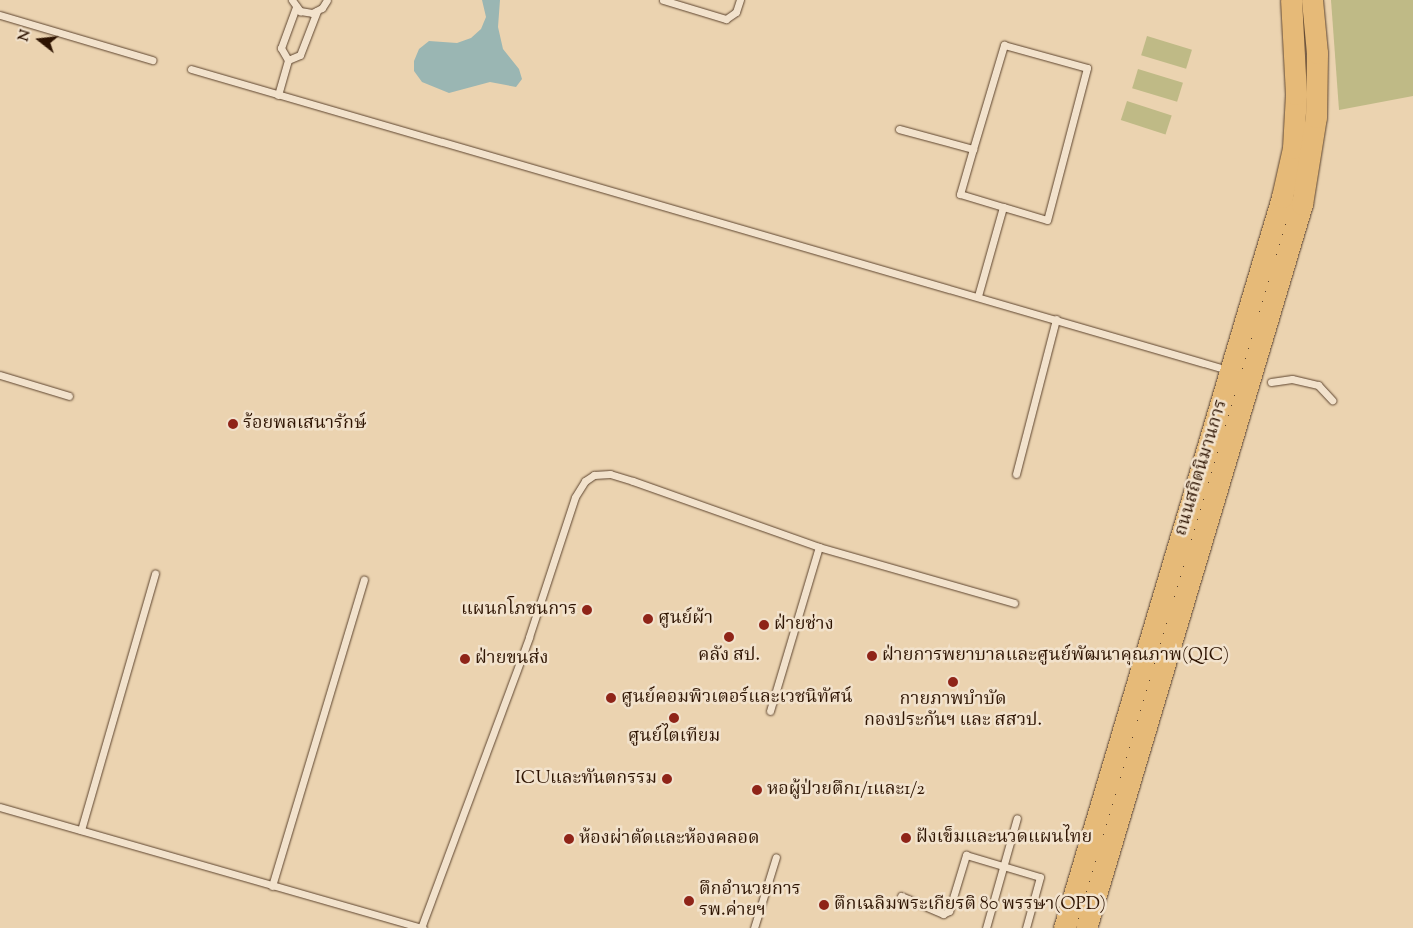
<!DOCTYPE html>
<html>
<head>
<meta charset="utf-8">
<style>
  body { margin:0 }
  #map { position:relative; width:1413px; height:928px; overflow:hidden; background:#ebd3b0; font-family:"Sorts Mill Goudy","Noto Serif Thai",serif }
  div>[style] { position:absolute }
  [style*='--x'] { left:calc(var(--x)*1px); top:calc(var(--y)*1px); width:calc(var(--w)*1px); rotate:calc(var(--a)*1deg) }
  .green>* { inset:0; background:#bfba86; transform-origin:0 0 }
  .water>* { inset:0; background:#9ab6b3 }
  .roads { filter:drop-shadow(0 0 1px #5d442e) drop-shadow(0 0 1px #5d442e) }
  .service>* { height:7px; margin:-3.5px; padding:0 3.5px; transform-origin:3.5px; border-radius:3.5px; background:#f2e2cc }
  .primary>* { height:21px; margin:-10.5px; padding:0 10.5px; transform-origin:10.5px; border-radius:10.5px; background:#e6ba78 }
  .dots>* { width:14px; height:14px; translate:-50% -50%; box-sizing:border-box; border:2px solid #f2e2cc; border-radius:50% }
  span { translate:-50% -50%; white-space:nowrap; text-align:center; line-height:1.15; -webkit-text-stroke:5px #f2e2cc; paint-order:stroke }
  .poi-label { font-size:18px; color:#2e1402 }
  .left { translate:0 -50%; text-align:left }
  .right { translate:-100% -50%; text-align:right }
  .street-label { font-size:18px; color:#2e1402 }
  .north { position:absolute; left:15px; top:15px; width:50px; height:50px; -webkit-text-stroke:4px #f2e2cc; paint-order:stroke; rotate:286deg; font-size:14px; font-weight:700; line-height:20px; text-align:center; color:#2e1402 }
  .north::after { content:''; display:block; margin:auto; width:18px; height:22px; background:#2e1402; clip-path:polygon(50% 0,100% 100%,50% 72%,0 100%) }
</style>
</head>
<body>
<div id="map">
  <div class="green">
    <div style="clip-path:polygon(1331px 0,1413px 0,1413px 96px,1339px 110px)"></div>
    <div style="left:1147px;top:36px;width:47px;height:20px;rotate:17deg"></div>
    <div style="left:1138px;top:69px;width:47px;height:20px;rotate:17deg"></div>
    <div style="left:1127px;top:101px;width:47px;height:20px;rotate:18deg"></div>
  </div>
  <div class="water">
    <div style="clip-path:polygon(482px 0,500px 0,498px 27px,503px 49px,519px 69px,522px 79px,516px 87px,490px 82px,449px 93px,422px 82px,414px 71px,414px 61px,419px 49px,429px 41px,457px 43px,471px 38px,481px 29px,486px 17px)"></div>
  </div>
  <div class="roads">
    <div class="service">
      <div style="--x:292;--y:0;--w:14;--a:54"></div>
      <div style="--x:300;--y:11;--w:12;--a:9"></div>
      <div style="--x:312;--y:13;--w:11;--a:-27"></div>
      <div style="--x:322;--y:8;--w:9;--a:-58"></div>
      <div style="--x:663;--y:0;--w:66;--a:16.8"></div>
      <div style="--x:726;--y:19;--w:12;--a:-35"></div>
      <div style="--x:736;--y:12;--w:13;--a:-72"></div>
      <div style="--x:0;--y:15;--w:159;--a:16.5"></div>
      <div style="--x:288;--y:60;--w:13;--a:-23"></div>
      <div style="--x:300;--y:55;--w:47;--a:-68.9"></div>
      <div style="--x:191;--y:69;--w:1080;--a:16.19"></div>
      <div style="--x:278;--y:95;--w:36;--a:-74"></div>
      <div style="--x:288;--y:60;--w:14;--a:-120"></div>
      <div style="--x:281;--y:48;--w:44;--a:-69.9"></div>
      <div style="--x:899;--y:129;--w:77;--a:15.1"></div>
      <div style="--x:973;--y:149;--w:109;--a:-73.4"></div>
      <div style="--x:1004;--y:45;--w:86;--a:15.5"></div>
      <div style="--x:1087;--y:68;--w:157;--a:104.7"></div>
      <div style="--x:1047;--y:220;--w:46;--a:-163.5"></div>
      <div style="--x:1003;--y:207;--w:92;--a:105.7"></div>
      <div style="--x:973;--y:149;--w:47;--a:106.1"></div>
      <div style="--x:960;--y:194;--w:45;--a:16.8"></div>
      <div style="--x:0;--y:375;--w:72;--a:16.9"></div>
      <div style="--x:1271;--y:382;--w:21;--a:-8"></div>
      <div style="--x:1292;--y:379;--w:27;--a:13"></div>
      <div style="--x:1318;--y:385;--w:21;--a:47"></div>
      <div style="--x:1016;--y:474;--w:160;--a:-75.5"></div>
      <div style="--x:770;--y:711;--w:171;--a:-73.4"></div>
      <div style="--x:0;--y:807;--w:440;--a:16"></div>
      <div style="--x:81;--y:830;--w:267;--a:-73.9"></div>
      <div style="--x:272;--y:886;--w:320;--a:-73.3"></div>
      <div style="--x:901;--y:896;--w:46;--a:23.2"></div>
      <div style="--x:943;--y:914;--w:7;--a:-27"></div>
      <div style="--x:949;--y:911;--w:59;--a:-73.1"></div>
      <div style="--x:966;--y:855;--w:77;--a:16.6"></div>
      <div style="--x:1040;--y:877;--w:53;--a:105.4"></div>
      <div style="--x:421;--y:928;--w:310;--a:-69.6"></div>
      <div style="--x:529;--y:637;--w:147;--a:-71.8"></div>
      <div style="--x:575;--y:497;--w:19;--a:-58"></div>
      <div style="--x:585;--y:481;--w:11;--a:-34"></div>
      <div style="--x:594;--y:475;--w:16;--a:-4"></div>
      <div style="--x:610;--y:474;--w:24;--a:17"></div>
      <div style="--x:633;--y:481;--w:197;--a:19.5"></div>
      <div style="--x:819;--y:547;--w:203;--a:16"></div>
      <div style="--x:754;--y:928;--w:74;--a:-72.8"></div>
      <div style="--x:986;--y:928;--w:114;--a:-74.3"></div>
    </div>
    <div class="primary">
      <div style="--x:1064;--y:928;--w:763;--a:-73.39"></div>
      <div style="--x:1282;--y:197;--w:50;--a:-77.3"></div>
      <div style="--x:1293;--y:148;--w:54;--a:-86.8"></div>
      <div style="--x:1296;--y:94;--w:94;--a:-93"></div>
      <div style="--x:1086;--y:928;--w:756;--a:-73.39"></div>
      <div style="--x:1302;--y:204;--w:88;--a:-80.9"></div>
      <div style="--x:1316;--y:117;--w:64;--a:-89.1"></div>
      <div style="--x:1317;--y:53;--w:53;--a:-95.4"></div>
    </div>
  </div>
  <div class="dots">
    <div style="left:233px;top:424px;background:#8f2418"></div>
    <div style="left:587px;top:610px;background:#8f2418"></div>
    <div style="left:648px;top:619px;background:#8f2418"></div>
    <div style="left:764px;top:625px;background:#8f2418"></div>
    <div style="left:729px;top:637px;background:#8f2418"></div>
    <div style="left:872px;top:656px;background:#8f2418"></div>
    <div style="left:465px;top:659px;background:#8f2418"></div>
    <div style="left:953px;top:682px;background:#8f2418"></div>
    <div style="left:611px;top:698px;background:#8f2418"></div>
    <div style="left:674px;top:718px;background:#8f2418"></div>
    <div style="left:667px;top:779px;background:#8f2418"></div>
    <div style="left:757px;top:790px;background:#8f2418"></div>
    <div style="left:906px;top:838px;background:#8f2418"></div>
    <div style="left:569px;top:839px;background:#8f2418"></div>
    <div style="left:689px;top:901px;background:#8f2418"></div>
    <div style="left:824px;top:905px;background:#8f2418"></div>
  </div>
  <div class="poi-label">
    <span class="left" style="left:243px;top:424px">ร้อยพลเสนารักษ์</span>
    <span class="right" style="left:577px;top:610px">แผนกโภชนการ</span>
    <span class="left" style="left:658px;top:619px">ศูนย์ผ้า</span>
    <span class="left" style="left:774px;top:625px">ฝ่ายช่าง</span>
    <span style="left:729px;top:656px">คลัง สป.</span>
    <span class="left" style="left:882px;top:656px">ฝ่ายการพยาบาลและศูนย์พัฒนาคุณภาพ(QIC)</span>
    <span class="left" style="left:475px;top:659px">ฝ่ายขนส่ง</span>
    <span class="left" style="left:621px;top:698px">ศูนย์คอมพิวเตอร์และเวชนิทัศน์</span>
    <span style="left:953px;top:711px">กายภาพบำบัด<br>กองประกันฯ และ สสวป.</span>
    <span style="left:674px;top:737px">ศูนย์ไตเทียม</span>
    <span class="right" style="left:657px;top:779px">ICUและทันตกรรม</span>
    <span class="left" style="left:767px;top:790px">หอผู้ป่วยตึก1/1และ1/2</span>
    <span class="left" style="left:916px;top:838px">ฝังเข็มและนวดแผนไทย</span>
    <span class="left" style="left:579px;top:839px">ห้องผ่าตัดและห้องคลอด</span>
    <span class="left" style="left:699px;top:901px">ตึกอำนวยการ<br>รพ.ค่ายฯ</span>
    <span class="left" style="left:834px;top:905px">ตึกเฉลิมพระเกียรติ 80 พรรษา(OPD)</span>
  </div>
  <div class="street-label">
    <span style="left:1202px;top:468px;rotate:-73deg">ถนนสถิตนิมานการ</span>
  </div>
  <div class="north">N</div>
</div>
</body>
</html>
